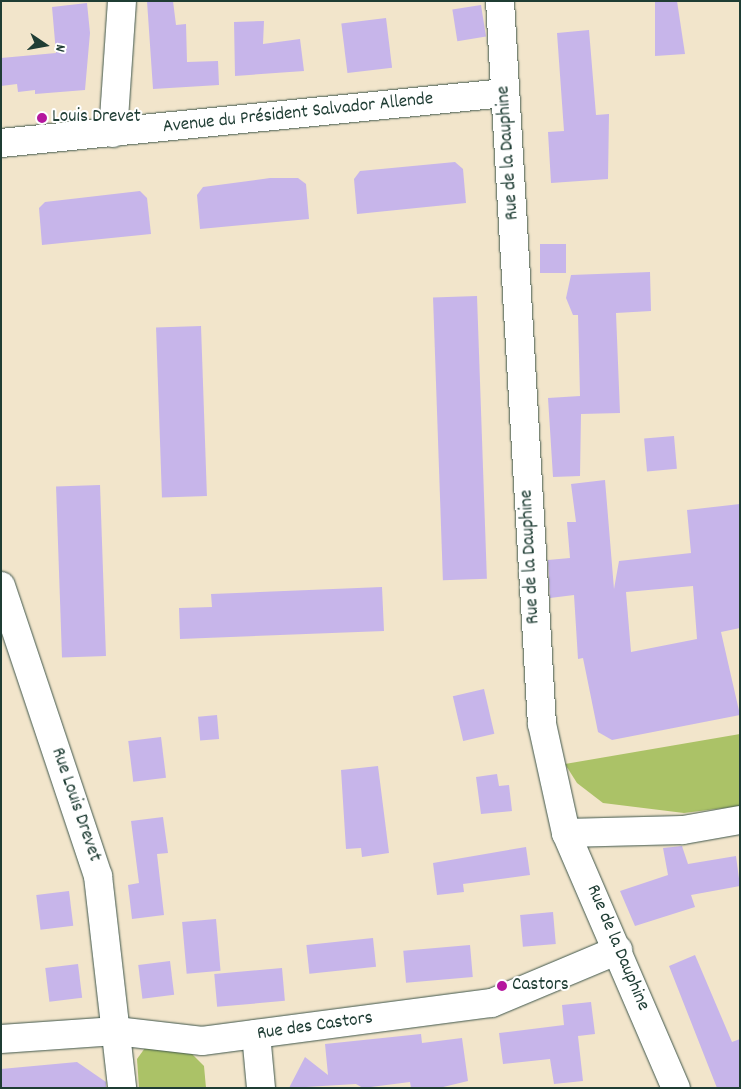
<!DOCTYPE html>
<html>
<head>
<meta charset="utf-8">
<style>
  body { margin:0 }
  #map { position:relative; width:741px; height:1089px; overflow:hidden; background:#f2e5cb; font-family:Dekko,sans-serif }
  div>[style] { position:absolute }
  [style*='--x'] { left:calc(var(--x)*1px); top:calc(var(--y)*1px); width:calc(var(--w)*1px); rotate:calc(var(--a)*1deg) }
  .green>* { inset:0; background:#abc267 }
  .building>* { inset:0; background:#c7b5ea; transform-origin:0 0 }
  .roads { filter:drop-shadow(0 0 1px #3f564b) drop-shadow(0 0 1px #3f564b) }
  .minor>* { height:28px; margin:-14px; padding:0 14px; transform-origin:14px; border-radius:14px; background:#fff }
  .dots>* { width:14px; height:14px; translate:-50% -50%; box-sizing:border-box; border:2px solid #fff; border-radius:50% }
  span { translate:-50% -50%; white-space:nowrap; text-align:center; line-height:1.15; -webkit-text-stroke:4px #fff; paint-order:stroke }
  .street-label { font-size:19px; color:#1f3d34 }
  .poi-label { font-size:19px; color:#1f3d34 }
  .left { translate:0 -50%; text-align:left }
  .frame { position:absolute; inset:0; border:2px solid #1f3d34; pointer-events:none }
  .north { position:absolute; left:20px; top:20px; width:50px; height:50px; -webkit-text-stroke:4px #fff; paint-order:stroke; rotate:102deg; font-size:14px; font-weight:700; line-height:20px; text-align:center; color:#1f3d34 }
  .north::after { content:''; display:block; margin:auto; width:18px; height:22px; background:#1f3d34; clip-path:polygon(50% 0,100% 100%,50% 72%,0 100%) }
</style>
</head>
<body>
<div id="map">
  <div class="green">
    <div style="clip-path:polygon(740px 734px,740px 806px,684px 813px,603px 803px,577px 783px,565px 764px)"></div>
    <div style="clip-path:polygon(145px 1048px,192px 1054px,204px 1066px,206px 1088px,139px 1088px,137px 1059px)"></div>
  </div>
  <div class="building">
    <div style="clip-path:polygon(147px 1px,173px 1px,176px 25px,186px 24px,187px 62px,218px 61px,219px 85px,153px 89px)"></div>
    <div style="clip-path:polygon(677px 1px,685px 54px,655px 56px,655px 2px)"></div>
    <div style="clip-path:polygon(87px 3px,90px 33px,85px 90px,35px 94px,35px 90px,18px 92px,17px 84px,1px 86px,1px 58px,56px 53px,52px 7px)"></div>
    <div style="left:481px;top:5px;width:32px;height:29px;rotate:81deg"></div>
    <div style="left:386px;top:18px;width:50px;height:45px;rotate:83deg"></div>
    <div style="clip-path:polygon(264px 21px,263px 44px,300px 39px,304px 71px,235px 76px,234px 22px)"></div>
    <div style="clip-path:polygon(589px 30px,596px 115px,609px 114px,608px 179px,551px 183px,548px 132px,564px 131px,557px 33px)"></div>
    <div style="clip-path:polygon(455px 162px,463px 169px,466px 203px,357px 214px,354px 179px,360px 171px)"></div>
    <div style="clip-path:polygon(270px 178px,298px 178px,306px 184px,309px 219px,200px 229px,197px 195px,203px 187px)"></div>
    <div style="clip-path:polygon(140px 191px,147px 198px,151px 234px,42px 245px,39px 208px,45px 202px)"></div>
    <div style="left:566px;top:244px;width:29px;height:26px;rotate:90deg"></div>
    <div style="clip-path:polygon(650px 272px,651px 311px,616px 313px,620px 413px,581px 414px,580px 476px,553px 477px,548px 398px,580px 396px,578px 315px,573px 315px,566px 298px,571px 275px)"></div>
    <div style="left:477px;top:296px;width:283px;height:44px;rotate:88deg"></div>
    <div style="left:201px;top:326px;width:170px;height:45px;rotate:88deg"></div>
    <div style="left:674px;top:436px;width:33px;height:30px;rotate:85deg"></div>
    <div style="clip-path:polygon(evenodd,605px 480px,614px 589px,619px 561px,691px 553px,687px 510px,740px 504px,740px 628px,721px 632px,740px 715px,612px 740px,598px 732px,583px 658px,578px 659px,574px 595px,550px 598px,548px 560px,570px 558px,567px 522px,576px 522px,571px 484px,605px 480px,693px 586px,697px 639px,631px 652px,626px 592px,693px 586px)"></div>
    <div style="left:100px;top:485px;width:171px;height:44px;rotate:88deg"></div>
    <div style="clip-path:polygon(382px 587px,384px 631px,180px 639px,179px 608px,212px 607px,211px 594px)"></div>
    <div style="left:484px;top:689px;width:46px;height:32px;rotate:77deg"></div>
    <div style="left:217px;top:715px;width:24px;height:19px;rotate:85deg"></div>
    <div style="left:161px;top:737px;width:41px;height:33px;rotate:83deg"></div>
    <div style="clip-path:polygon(378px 766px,389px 853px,362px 857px,361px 848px,346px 849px,341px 770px)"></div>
    <div style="clip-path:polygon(497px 774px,499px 786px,509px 785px,512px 811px,481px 814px,476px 777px)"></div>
    <div style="clip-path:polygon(163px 817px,168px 853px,157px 854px,164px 915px,132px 919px,128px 885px,139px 883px,131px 821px)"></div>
    <div style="clip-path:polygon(682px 846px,688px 864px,736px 856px,740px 886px,691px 895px,695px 907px,635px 926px,620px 891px,668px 875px,663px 848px)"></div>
    <div style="clip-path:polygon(526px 847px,530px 875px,463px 884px,464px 892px,437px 895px,433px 863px)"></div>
    <div style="left:69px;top:891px;width:35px;height:33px;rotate:83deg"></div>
    <div style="left:553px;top:912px;width:32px;height:33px;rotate:85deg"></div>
    <div style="left:216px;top:919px;width:52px;height:34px;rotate:85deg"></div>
    <div style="left:373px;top:938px;width:29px;height:67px;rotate:84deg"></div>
    <div style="left:470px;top:945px;width:32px;height:67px;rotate:85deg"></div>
    <div style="clip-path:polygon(695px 955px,732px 1042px,740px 1039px,740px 1088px,717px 1088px,669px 966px)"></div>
    <div style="left:170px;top:961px;width:34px;height:32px;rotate:83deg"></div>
    <div style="left:78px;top:964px;width:34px;height:33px;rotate:83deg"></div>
    <div style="left:282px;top:968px;width:33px;height:68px;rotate:85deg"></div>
    <div style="clip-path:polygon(591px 1002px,595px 1034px,578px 1036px,583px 1081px,554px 1084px,550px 1059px,503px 1064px,499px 1033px,564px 1025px,562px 1005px)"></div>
    <div style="clip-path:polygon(421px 1034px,422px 1043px,462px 1038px,468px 1081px,439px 1088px,411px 1088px,410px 1082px,363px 1088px,356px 1084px,289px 1088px,305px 1057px,328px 1075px,325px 1044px)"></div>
    <div style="clip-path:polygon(77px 1062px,106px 1082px,106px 1088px,1px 1088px,1px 1069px)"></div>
  </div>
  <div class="roads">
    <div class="minor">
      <div style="--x:500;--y:1;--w:724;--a:86.68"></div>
      <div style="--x:542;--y:724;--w:112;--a:77.6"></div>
      <div style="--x:566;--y:833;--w:278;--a:66.7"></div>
      <div style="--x:113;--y:133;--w:132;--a:-86.1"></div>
      <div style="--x:1;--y:143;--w:506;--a:-5.67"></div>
      <div style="--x:1;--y:586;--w:306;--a:71.5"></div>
      <div style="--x:98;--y:876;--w:213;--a:83.5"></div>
      <div style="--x:566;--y:833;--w:117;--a:-1.5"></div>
      <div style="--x:683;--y:830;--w:58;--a:-10"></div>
      <div style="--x:256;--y:1034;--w:54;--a:84.7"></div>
      <div style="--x:1;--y:1039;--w:115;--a:-4"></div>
      <div style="--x:116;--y:1031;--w:87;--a:6.6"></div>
      <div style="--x:202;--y:1041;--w:292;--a:-7.5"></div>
      <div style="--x:492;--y:1003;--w:137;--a:-22.8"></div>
    </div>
  </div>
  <div class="dots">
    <div style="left:42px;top:118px;background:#b5179e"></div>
    <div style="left:502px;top:986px;background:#b5179e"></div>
  </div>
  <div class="street-label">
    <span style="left:298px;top:114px;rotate:-6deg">Avenue du Président Salvador Allende</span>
    <span style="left:509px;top:153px;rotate:-94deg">Rue de la Dauphine</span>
    <span style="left:531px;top:557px;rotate:-93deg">Rue de la Dauphine</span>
    <span style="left:75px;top:805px;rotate:71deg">Rue Louis Drevet</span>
    <span style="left:617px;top:948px;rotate:67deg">Rue de la Dauphine</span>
    <span style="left:315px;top:1027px;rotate:-8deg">Rue des Castors</span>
  </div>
  <div class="poi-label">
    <span class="left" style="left:52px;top:118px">Louis Drevet</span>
    <span class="left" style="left:512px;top:986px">Castors</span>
  </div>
  <div class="frame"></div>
  <div class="north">N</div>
</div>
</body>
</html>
